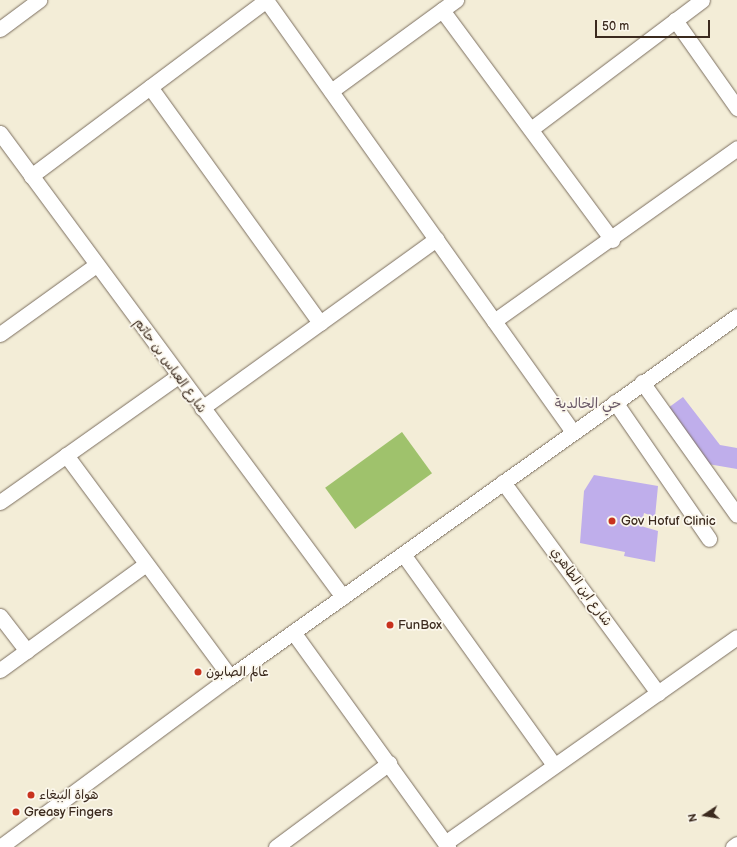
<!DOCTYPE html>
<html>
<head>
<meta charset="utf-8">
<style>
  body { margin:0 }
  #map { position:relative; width:737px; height:847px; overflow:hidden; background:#f3edd7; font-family:"Balsamiq Sans","Playpen Sans Arabic",sans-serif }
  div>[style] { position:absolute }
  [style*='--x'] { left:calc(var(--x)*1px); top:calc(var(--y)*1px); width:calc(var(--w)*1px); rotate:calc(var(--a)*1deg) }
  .green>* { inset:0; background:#9fc26c; transform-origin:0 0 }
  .building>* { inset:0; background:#bfaeeb }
  .roads { filter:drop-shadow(0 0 1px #7b6e5f) drop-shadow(0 0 1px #7b6e5f) }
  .minor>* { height:15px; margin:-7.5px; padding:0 7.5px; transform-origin:7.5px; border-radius:7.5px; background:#fff }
  .dots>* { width:11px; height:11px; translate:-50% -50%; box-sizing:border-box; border:2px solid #fbf7ec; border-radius:50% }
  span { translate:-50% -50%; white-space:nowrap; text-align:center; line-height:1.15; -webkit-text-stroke:3.5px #fbf7ec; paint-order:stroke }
  .street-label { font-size:13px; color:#3b2a1e }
  .poi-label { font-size:13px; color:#3b2a1e }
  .left { translate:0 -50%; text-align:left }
  .neighbourhood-label { font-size:14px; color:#695866 }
  .north { position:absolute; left:685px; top:795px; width:40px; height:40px; -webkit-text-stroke:3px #fbf7ec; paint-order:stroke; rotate:258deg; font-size:11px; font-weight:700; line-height:16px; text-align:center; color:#3b2a1e }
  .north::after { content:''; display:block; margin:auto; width:14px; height:18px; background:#3b2a1e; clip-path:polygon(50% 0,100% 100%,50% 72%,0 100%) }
  .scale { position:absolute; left:595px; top:20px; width:115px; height:18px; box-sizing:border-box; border:2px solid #3b2a1e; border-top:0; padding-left:5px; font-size:12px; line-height:14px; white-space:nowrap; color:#3b2a1e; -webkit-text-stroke:3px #fbf7ec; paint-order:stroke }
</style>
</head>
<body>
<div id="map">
  <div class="green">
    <div style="left:402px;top:432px;width:51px;height:95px;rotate:54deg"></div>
  </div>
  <div class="building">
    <div style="clip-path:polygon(683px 397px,720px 445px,737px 448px,737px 469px,708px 464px,668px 408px)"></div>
    <div style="clip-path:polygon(594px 475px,658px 486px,655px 517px,644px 513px,641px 526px,658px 531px,655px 562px,624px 556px,625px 552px,580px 543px,584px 491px)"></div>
  </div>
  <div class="roads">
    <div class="minor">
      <div style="--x:266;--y:0;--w:530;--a:54.6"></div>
      <div style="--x:442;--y:10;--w:286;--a:53.5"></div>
      <div style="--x:675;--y:20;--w:108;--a:54.8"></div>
      <div style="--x:0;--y:29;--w:49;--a:-36.6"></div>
      <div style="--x:150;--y:87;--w:291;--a:54.2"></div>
      <div style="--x:331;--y:91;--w:155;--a:-36.1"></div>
      <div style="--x:531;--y:129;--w:214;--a:-37"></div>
      <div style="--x:0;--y:133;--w:577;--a:53.53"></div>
      <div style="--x:31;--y:176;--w:294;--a:-36.8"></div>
      <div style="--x:494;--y:321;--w:298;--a:-35.4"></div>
      <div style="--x:0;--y:334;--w:118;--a:-35.7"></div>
      <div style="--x:642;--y:382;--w:163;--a:54.5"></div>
      <div style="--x:615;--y:402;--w:166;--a:55.5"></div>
      <div style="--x:202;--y:408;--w:289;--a:-35.8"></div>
      <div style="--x:66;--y:455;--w:276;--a:53.5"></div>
      <div style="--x:503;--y:482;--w:262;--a:53.7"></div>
      <div style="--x:0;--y:502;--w:218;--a:-35.3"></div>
      <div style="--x:403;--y:554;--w:259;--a:54.4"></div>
      <div style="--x:0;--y:616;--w:44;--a:52.4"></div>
      <div style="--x:293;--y:632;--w:265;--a:54.2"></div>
      <div style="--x:0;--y:670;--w:180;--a:-36"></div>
      <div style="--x:445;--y:843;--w:357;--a:-35.2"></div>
      <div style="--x:0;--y:847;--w:286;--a:-36.5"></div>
      <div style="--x:230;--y:677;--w:622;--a:-35.45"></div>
      <div style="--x:276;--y:847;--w:141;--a:-36.6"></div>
      <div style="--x:733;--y:847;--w:5;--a:-37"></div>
    </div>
  </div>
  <div class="dots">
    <div style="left:612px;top:521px;background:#c8321e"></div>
    <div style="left:390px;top:625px;background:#c8321e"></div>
    <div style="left:198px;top:672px;background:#c8321e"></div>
    <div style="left:31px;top:795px;background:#c8321e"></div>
    <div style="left:16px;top:812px;background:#c8321e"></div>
  </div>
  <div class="street-label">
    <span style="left:170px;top:366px;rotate:54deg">شارع العباس بن حاتم</span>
    <span style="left:581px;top:587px;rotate:54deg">شارع ابن الطاهري</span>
  </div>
  <div class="poi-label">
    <span class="left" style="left:621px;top:521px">Gov Hofuf Clinic</span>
    <span class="left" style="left:398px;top:625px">FunBox</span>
    <span class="left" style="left:206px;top:672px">عالم الصابون</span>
    <span class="left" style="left:39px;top:795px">هواة الببغاء</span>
    <span class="left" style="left:24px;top:812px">Greasy Fingers</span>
  </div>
  <div class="neighbourhood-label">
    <span style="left:588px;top:404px">حي الخالدية</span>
  </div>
  <div class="north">N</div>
  <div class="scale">50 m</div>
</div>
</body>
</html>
